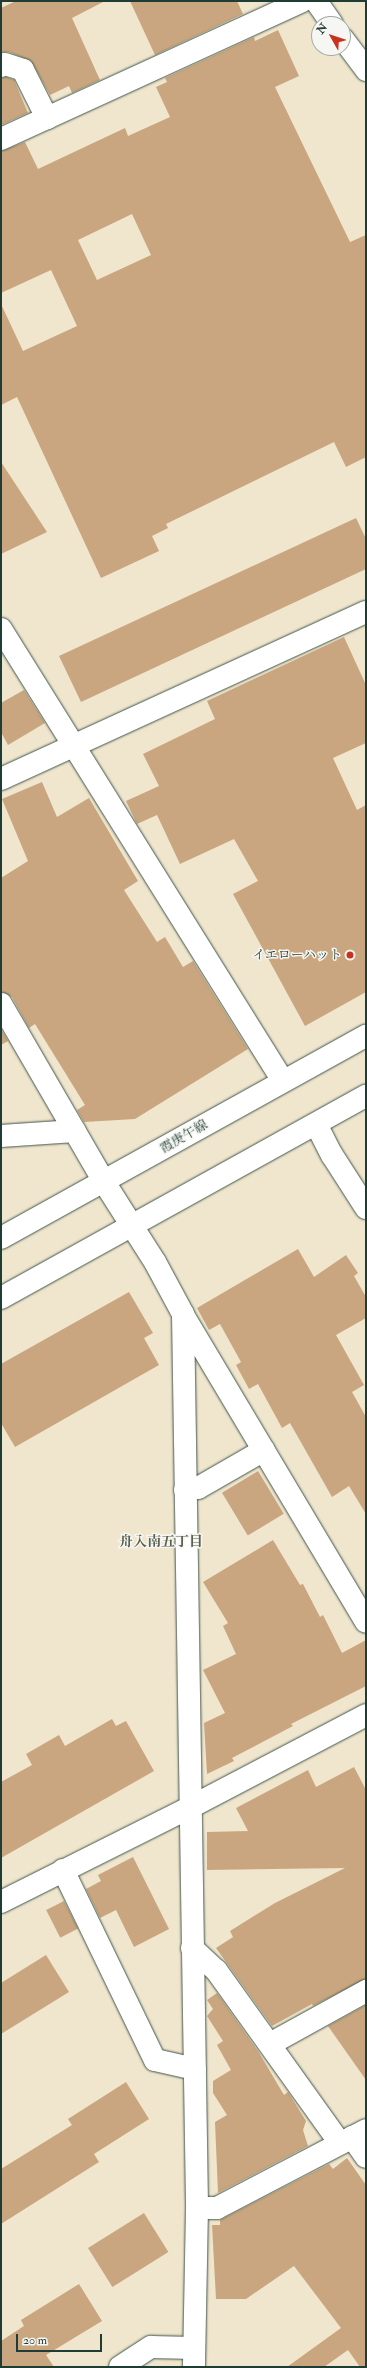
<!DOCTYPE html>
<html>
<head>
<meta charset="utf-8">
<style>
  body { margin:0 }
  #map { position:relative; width:367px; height:2368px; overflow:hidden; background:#f0e5cd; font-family:"IM FELL Double Pica","Noto Serif JP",serif }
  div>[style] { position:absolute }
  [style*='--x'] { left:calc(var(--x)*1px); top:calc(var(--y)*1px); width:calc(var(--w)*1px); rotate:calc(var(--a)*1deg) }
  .building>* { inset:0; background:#c9a67f; transform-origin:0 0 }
  .roads { filter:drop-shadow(0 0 1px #3e564b) drop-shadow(0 0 1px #3e564b) }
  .minor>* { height:22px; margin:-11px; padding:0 11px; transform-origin:11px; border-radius:11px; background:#fff }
  .dots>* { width:11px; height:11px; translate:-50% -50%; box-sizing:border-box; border:2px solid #f6f6f2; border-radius:50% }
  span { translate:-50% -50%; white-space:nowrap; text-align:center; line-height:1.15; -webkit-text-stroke:3px #f6f6f2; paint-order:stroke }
  .poi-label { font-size:13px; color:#1f3d34 }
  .right { translate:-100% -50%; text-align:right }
  .street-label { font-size:13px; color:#1f3d34 }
  .neighbourhood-label { font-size:14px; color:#5a624e; font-weight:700 }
  .frame { position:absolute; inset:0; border:2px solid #1f3d34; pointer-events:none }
  .north { position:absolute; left:311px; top:16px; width:40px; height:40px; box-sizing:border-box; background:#f6f6f2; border:1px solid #a0aca6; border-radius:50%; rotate:309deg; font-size:11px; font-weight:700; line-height:16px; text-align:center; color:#1f3d34 }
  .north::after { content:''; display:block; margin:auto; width:14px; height:18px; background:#c8321e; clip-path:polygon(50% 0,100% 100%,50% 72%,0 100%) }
  .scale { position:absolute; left:16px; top:2334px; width:86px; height:18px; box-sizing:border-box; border:2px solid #1f3d34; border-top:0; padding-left:5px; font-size:12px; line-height:14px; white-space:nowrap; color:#1f3d34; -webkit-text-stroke:3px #f6f6f2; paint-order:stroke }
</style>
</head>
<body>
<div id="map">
  <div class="building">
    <div style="clip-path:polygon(16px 1px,105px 1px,72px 18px,100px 80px,72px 93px,69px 86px,50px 95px,31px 61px,9px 52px,1px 52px,1px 8px)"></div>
    <div style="clip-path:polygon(130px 1px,237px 1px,243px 14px,155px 55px)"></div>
    <div style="clip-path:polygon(evenodd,278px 30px,299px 76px,275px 87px,350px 242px,366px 235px,366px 457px,346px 467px,334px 442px,166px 524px,168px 528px,152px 536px,159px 551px,101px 578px,17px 397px,1px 405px,1px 304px,23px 351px,77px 326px,51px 270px,1px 293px,1px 151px,25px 142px,38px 169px,125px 128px,128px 136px,170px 117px,156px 87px,167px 82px,165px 78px,254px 37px,255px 41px,278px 30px,132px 214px,151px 255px,97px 280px,78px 240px,132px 214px)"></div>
    <div style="clip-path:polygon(6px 77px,14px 80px,28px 113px,1px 125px,1px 78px)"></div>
    <div style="clip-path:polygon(1px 462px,47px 532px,1px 554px)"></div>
    <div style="clip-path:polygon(356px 518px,366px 539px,366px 569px,81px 702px,59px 656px)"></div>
    <div style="clip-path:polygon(344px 637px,366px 685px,366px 743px,333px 758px,357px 810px,366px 805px,366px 992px,305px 1026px,233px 894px,258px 881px,234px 839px,180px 864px,157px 815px,137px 824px,126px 801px,159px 786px,143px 754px,215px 719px,207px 701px)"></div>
    <div style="clip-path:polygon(24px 690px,45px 723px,8px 745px,1px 732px,1px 703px)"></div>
    <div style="clip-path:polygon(42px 782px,57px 817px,89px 798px,138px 881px,124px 890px,157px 942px,165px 937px,183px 967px,193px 961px,248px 1049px,135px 1119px,84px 1122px,77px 1110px,85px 1105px,35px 1024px,29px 1028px,12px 997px,1px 992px,1px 878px,28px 861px,2px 799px)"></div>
    <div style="clip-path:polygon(1px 1029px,8px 1041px,1px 1045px)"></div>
    <div style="clip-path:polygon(298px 1249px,314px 1277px,346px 1255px,358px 1273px,354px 1276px,366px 1297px,366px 1318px,336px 1335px,364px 1385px,352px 1392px,366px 1417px,366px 1514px,349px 1486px,332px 1497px,290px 1423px,282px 1428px,258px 1384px,249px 1389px,236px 1365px,241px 1362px,220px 1324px,209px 1330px,197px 1308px)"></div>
    <div style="clip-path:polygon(129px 1292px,153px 1333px,144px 1338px,159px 1365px,15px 1447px,1px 1423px,1px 1364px)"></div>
    <div style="left:258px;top:1471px;width:50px;height:42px;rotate:59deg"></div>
    <div style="clip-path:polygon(273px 1540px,300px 1585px,303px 1584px,320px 1617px,323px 1615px,342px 1653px,366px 1640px,366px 1686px,291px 1724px,293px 1726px,232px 1758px,234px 1761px,207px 1774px,204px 1723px,225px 1713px,203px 1670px,236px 1654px,223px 1626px,228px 1623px,203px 1582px)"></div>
    <div style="clip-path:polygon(112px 1719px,116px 1726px,126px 1721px,154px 1771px,1px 1858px,1px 1782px,32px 1765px,26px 1754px,59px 1735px,65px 1746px)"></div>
    <div style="clip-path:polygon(354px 1767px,366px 1790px,366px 1979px,313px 2006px,312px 2004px,272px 2026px,216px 1948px,233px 1937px,230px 1931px,275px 1903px,345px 1868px,207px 1870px,207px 1832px,248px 1831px,236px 1808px,308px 1770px,316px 1787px)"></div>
    <div style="clip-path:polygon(133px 1857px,169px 1929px,134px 1947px,116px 1910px,100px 1918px,86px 1889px,101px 1881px,98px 1875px)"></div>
    <div style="left:64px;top:1901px;width:31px;height:20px;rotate:63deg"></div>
    <div style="clip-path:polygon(46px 1955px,69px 1992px,1px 2034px,1px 1983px)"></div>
    <div style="clip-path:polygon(217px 1993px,258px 2051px,284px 2095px,288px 2092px,306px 2121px,303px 2130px,308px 2146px,218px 2193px,215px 2122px,227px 2115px,213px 2093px,213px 2081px,231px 2070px,217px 2045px,223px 2041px,207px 2016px,213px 2009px,207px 2000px)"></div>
    <div style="clip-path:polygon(366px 2005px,366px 2080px,328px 2026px)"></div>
    <div style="clip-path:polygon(126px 2082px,149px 2119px,94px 2154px,99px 2162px,1px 2224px,1px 2169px,72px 2125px,68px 2119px)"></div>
    <div style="clip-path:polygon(347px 2158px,366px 2185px,366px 2367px,360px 2367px,348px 2350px,324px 2367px,287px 2367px,341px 2328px,294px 2266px,246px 2299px,216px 2299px,212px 2225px,220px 2225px,220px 2220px,329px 2164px,333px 2169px)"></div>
    <div style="left:144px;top:2213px;width:46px;height:66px;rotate:58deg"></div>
    <div style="clip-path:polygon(79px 2284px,102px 2321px,46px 2355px,54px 2367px,1px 2367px,1px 2341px,24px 2326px,21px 2320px)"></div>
  </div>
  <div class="roads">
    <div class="minor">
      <div style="--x:316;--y:1;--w:28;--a:55"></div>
      <div style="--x:343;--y:39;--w:39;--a:53"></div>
      <div style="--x:1;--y:66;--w:4;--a:-27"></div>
      <div style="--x:5;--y:64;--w:19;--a:18"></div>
      <div style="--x:23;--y:70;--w:54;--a:63.4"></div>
      <div style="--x:47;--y:118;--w:281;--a:-24.6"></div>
      <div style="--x:1;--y:139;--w:51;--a:-24.5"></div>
      <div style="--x:1;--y:629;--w:533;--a:58.04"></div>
      <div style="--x:1;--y:779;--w:401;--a:-24.6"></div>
      <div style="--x:1;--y:1004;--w:206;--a:59.9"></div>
      <div style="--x:104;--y:1182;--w:95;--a:57.5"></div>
      <div style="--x:155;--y:1262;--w:59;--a:61.7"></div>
      <div style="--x:183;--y:1314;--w:894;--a:89.1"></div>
      <div style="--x:197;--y:2208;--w:159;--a:91.1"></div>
      <div style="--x:316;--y:1124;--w:35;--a:63"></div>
      <div style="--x:332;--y:1155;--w:63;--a:57.3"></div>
      <div style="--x:1;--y:1136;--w:74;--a:-3.9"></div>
      <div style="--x:1;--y:1238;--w:417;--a:-29"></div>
      <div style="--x:1;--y:1298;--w:417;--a:-29"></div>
      <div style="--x:183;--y:1315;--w:357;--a:59.2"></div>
      <div style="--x:185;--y:1490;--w:13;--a:-9"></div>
      <div style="--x:198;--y:1488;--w:76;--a:-29.9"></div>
      <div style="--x:63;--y:1870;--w:211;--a:64.2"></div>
      <div style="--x:155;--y:2060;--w:41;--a:12.7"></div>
      <div style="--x:1;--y:1902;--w:210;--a:-26.6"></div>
      <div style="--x:189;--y:1808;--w:200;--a:-27.7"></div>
      <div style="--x:192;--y:1948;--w:33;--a:43"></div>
      <div style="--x:216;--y:1970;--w:213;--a:54.4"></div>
      <div style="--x:270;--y:2044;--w:110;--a:-28.9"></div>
      <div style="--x:352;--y:2137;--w:24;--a:55"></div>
      <div style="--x:197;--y:2208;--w:20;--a:0"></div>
      <div style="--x:217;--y:2208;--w:168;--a:-27.6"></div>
      <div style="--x:120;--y:2367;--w:37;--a:-33"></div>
      <div style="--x:151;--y:2347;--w:43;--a:1.3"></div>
    </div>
  </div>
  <div class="dots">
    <div style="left:350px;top:955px;background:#c8321e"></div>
  </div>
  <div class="poi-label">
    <span class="right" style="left:342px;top:955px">イエローハット</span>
  </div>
  <div class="street-label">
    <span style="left:184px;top:1137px;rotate:-30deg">霞庚午線</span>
  </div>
  <div class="neighbourhood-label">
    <span style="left:161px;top:1542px">舟入南五丁目</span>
  </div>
  <div class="frame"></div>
  <div class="north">N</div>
  <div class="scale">20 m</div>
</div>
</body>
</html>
